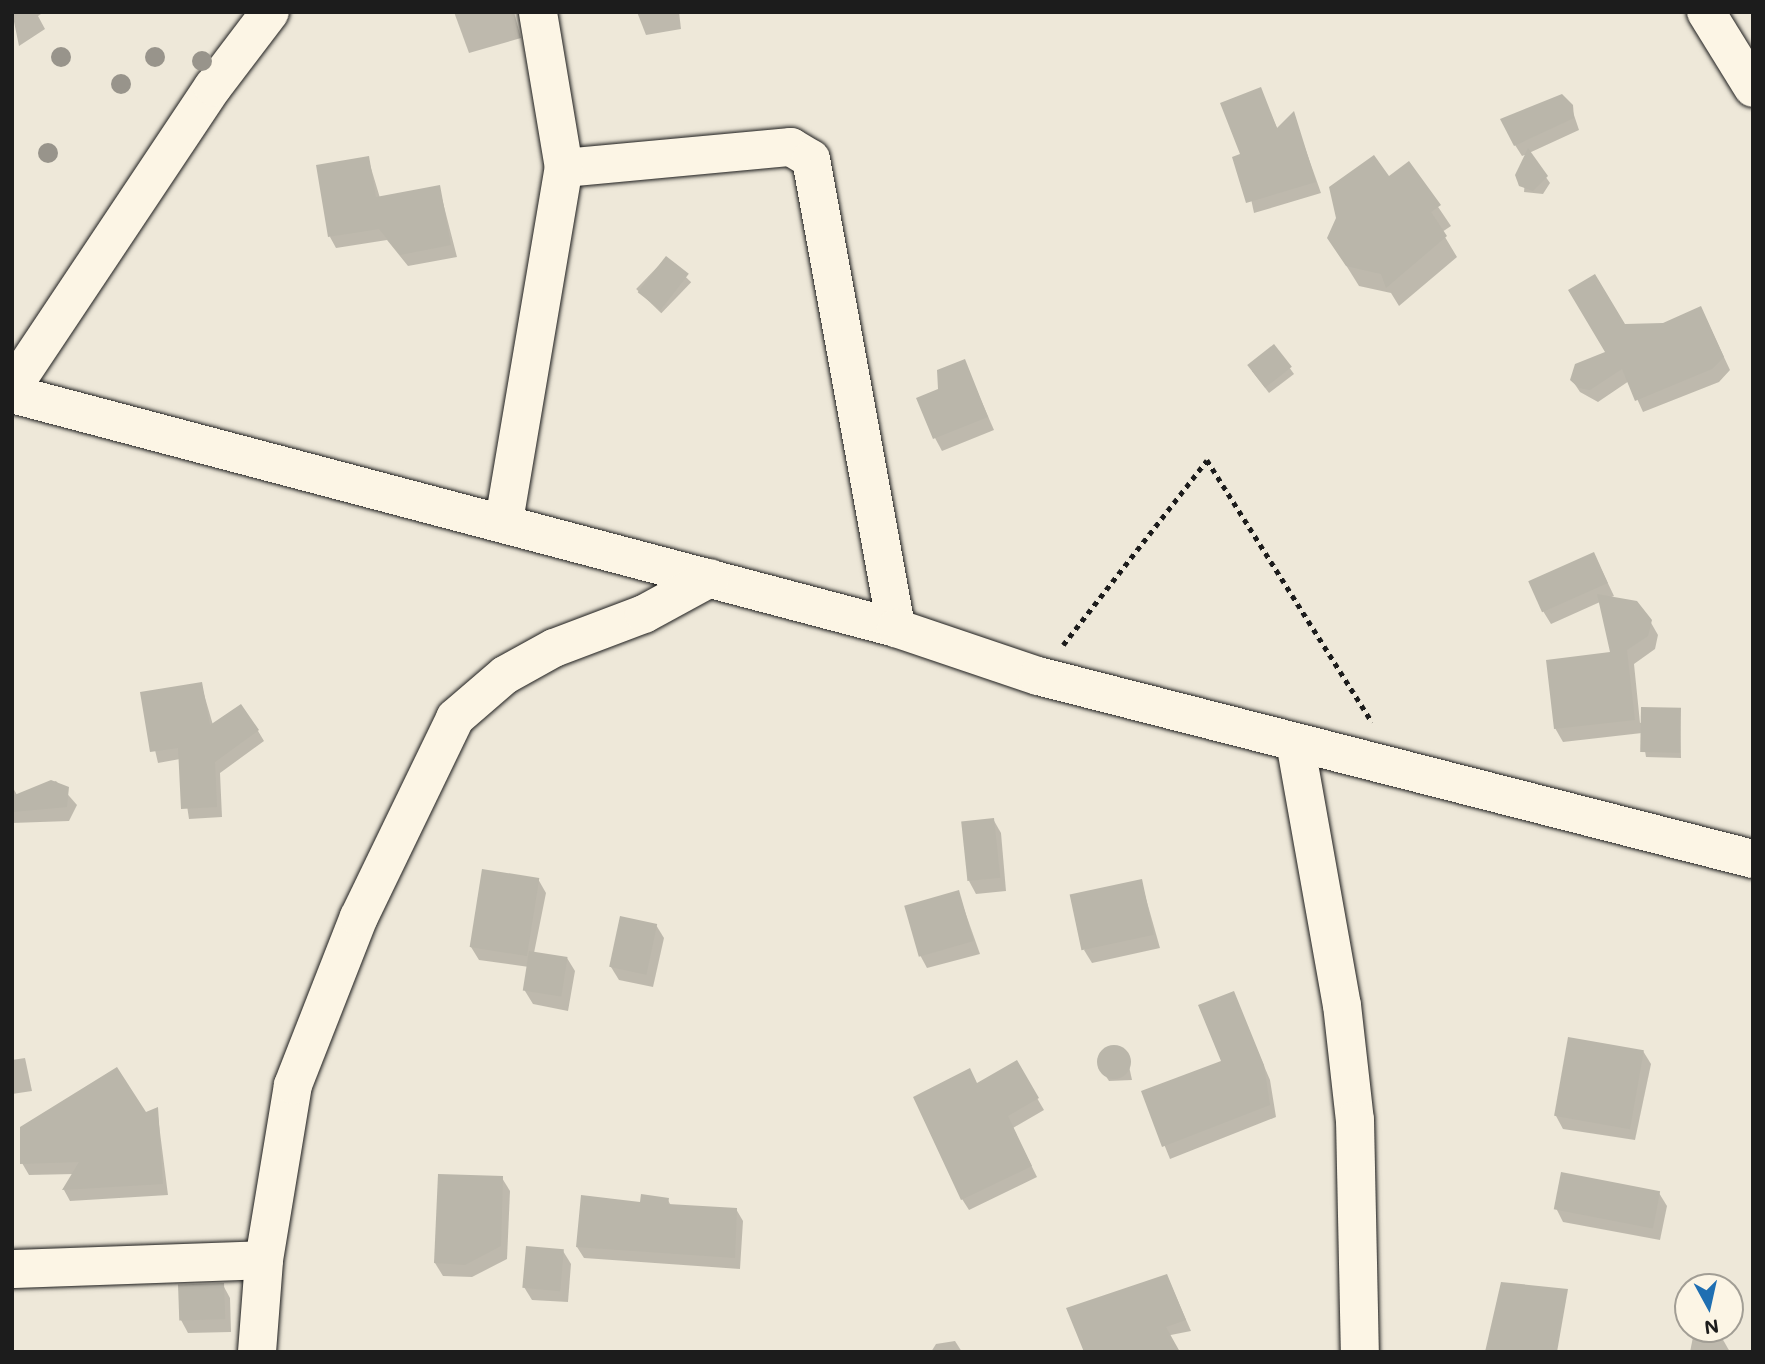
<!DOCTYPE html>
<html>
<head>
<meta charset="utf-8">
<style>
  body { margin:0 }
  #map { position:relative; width:1765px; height:1364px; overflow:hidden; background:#eee8d9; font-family:Mali,sans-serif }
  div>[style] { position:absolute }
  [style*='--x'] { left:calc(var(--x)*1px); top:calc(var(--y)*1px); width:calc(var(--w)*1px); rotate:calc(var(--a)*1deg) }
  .shadow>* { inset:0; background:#0003; transform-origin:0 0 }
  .building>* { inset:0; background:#bab6aa; transform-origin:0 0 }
  .round { border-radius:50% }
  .path>* { height:4.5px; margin-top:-2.25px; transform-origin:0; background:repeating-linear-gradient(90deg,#1c1c1c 0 5px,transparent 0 10px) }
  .roads { filter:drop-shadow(0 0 2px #1c1c1c) drop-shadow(0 0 2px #1c1c1c) }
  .minor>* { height:38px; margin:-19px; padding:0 19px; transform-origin:19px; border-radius:19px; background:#fcf5e5 }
  .trees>* { width:20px; height:20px; margin:-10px; border-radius:50%; background:#98948b }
  span { translate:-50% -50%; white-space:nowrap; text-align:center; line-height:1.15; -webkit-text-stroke:7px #fcf5e5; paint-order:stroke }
  .frame { position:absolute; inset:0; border:14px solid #1c1c1c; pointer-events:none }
  .north { position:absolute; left:1674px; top:1273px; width:70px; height:70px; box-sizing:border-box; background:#fcf5e5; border:2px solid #a29e95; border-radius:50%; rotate:172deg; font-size:19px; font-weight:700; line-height:28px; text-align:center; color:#1c1c1c }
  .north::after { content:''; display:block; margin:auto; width:24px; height:32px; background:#1f6fb2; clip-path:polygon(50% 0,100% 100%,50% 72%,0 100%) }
</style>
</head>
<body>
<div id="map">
  <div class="shadow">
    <div style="clip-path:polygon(12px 12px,44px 12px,38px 16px,45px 29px,19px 46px)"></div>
    <div style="clip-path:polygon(454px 12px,514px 12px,521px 38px,469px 53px)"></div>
    <div style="clip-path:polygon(637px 12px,679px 12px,681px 29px,646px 35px)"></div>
    <div style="clip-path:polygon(1260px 90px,1278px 130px,1293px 114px,1321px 193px,1254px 213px,1242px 156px)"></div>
    <div style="clip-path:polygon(1571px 106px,1579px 130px,1529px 153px,1550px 183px,1543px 194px,1524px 192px,1527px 154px,1522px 156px,1515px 145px)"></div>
    <div style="clip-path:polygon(368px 158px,380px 198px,439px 187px,457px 257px,408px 266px,387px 240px,336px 248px,330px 237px)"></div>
    <div style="clip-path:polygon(1409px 164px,1451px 226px,1442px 232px,1457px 257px,1399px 306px,1391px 293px,1359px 286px,1329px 238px)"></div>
    <div style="left:666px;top:258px;width:35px;height:43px;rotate:44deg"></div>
    <div style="clip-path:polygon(1701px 308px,1730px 370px,1719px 382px,1643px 412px,1629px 381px,1598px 402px,1580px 392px,1572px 380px,1608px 353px)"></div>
    <div style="clip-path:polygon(1274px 346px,1294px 374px,1269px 393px,1252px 371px)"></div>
    <div style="clip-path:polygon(964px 361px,994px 430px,942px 451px,935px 438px,940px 390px)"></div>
    <div style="clip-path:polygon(1594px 554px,1614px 596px,1609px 598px,1650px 621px,1658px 635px,1655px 649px,1634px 664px,1640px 723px,1680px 710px,1681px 758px,1646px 757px,1642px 733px,1563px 742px,1555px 728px,1612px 654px,1600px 602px,1551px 624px,1543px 611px)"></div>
    <div style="clip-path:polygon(201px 684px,213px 725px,258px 731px,264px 741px,220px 773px,222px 817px,189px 819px,180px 759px,158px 763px,142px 694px)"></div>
    <div style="clip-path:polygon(56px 781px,77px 805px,69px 821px,12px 823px,12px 786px,17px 795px)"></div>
    <div style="clip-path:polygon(993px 819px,1001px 833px,1006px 891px,976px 894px,969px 881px)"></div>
    <div style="clip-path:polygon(538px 879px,546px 893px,534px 953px,567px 958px,575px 971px,568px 1011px,533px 1004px,525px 991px,529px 967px,479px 960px,471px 947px)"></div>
    <div style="clip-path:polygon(1141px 881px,1160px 948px,1092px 963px,1084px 950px)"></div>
    <div style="clip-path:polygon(958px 892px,980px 954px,927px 968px,920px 955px)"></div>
    <div style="clip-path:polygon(656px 925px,664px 938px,653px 987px,619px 980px,611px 967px)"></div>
    <div style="clip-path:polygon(1233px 993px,1270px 1080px,1276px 1117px,1170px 1159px,1143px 1092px,1223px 1062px)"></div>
    <div style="clip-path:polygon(1114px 1047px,1127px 1057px,1132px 1080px,1109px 1081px,1098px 1064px,1101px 1053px)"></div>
    <div style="clip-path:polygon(1643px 1051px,1651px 1064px,1635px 1140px,1563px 1129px,1556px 1116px)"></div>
    <div style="clip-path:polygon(25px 1058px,32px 1091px,12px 1094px,12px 1060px)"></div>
    <div style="clip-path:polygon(1016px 1062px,1044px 1110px,1013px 1128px,1037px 1177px,969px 1210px,962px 1199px,977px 1085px)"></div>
    <div style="clip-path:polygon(157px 1109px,168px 1195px,70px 1201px,64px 1190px,74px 1174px,29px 1175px,22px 1163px)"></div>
    <div style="clip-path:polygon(502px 1178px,510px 1191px,507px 1259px,472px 1277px,443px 1276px,435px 1263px)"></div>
    <div style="clip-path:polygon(1659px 1193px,1667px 1206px,1660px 1240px,1563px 1222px,1556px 1208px)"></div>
    <div style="clip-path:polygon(668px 1200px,671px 1206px,736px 1209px,743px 1221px,740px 1269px,584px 1258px,577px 1247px,641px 1204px)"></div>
    <div style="clip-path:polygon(563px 1251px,571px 1264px,568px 1302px,532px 1300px,524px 1287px)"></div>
    <div style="clip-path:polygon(1167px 1276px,1191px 1331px,1085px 1352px)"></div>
    <div style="clip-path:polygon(223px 1285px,230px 1298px,231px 1332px,188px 1333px,181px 1320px)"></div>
    <div style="clip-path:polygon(1693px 1337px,1722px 1338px,1730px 1352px,1690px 1352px)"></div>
    <div style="clip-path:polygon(955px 1341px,962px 1352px,931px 1352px,936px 1344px)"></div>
  </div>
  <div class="building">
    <div style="clip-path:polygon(1261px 87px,1277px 128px,1294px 111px,1316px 182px,1246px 203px,1232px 157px,1240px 154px,1220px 103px)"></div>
    <div style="clip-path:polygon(1562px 94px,1573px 105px,1574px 118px,1514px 146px,1500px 119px)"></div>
    <div style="clip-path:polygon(1528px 148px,1548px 176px,1533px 191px,1519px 186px,1515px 175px)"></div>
    <div style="clip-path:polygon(1374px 155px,1389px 176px,1409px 161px,1441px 205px,1431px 212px,1447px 236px,1386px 288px,1381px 274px,1346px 266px,1327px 238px,1336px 218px,1329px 187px)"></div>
    <div style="clip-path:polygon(369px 156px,376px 197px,440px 185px,451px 245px,400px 255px,379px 229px,328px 237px,316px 165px)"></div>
    <div style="left:666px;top:256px;width:29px;height:46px;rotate:38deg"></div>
    <div style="clip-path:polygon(1595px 274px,1625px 324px,1663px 323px,1701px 306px,1724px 357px,1712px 369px,1635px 401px,1622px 369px,1590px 390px,1579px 388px,1570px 380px,1575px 364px,1605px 352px,1568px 290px)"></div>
    <div style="left:1274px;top:344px;width:29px;height:34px;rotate:52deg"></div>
    <div style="clip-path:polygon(965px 359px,988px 417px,933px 439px,916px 398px,938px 389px,937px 370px)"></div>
    <div style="left:1594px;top:552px;width:34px;height:72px;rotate:66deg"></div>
    <div style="clip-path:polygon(1597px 594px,1637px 601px,1652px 620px,1648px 636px,1627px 650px,1635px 720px,1554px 729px,1546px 660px,1610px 652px)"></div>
    <div style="clip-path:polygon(202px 682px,210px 725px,241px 704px,259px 730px,215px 762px,217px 807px,181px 809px,178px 748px,150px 752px,140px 692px)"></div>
    <div style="left:1641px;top:707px;width:40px;height:45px;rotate:1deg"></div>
    <div style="clip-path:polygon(51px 780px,69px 787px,67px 807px,12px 812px,12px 796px)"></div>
    <div style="left:994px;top:818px;width:60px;height:33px;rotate:84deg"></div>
    <div style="left:482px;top:869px;width:58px;height:79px;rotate:9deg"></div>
    <div style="left:1142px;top:879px;width:57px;height:74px;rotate:78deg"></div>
    <div style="left:959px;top:890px;width:53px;height:57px;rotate:74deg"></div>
    <div style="left:620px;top:916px;width:38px;height:52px;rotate:12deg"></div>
    <div style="left:529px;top:951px;width:39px;height:40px;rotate:9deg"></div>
    <div style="clip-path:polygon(1234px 991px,1264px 1065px,1270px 1105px,1162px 1147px,1141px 1091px,1221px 1061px,1198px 1005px)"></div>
    <div style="left:1568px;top:1037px;width:77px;height:80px;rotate:10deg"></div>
    <div class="round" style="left:1097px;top:1045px;width:34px;height:34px"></div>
    <div style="clip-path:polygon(1017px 1060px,1039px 1098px,1008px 1116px,1032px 1166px,961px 1200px,913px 1097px,970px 1068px,977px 1083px)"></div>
    <div style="clip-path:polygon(117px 1067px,146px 1112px,158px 1107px,163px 1184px,62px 1190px,79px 1162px,20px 1164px,20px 1127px)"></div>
    <div style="left:1561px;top:1172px;width:101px;height:38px;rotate:11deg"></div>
    <div style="clip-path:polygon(438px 1174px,503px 1176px,501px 1246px,465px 1265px,434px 1263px)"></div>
    <div style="clip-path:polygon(641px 1194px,669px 1198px,668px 1204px,737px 1208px,735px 1258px,576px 1247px,581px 1195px,640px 1202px)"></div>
    <div style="left:526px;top:1246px;width:38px;height:42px;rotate:5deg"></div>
    <div style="clip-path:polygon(1167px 1274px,1186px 1320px,1166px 1327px,1180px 1352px,1084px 1352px,1066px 1308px)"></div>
    <div style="clip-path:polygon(1501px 1282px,1568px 1289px,1557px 1352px,1485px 1352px)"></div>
    <div style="left:224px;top:1283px;width:36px;height:46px;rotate:88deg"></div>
  </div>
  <div class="path">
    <div style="--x:1063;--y:645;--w:234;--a:-52.1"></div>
    <div style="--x:1207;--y:460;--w:310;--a:57.8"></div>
  </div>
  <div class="roads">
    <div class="minor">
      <div style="--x:1706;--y:12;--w:89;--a:58.3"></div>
      <div style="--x:564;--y:168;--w:228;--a:-5.3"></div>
      <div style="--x:791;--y:147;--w:23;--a:31"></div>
      <div style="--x:811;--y:159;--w:477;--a:79.7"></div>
      <div style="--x:12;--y:388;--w:362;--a:-56.3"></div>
      <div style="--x:213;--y:87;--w:94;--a:-52.8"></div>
      <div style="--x:12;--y:394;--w:914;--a:14.83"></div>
      <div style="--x:896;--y:628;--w:150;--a:18.7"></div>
      <div style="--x:1038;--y:676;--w:738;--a:14.36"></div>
      <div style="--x:504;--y:521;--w:358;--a:-80.4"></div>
      <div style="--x:564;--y:168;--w:158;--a:-99.5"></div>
      <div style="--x:1295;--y:742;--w:267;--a:79.9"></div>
      <div style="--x:1342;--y:1005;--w:116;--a:83.6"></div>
      <div style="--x:1355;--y:1120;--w:232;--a:88.8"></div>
      <div style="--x:12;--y:1269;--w:252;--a:-2"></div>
      <div style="--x:257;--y:1352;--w:92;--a:-85.6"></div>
      <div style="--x:264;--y:1260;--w:177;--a:-80.6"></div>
      <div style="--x:293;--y:1085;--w:180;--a:-68.6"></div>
      <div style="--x:359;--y:917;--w:221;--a:-64.2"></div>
      <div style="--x:455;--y:718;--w:66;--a:-40.7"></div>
      <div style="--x:505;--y:675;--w:56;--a:-28.9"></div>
      <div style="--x:554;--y:648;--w:96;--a:-20.7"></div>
      <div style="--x:644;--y:614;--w:75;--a:-28.6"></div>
    </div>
  </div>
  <div class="trees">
    <div style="left:61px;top:57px"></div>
    <div style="left:155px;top:57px"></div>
    <div style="left:202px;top:61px"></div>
    <div style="left:121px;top:84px"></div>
    <div style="left:48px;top:153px"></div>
  </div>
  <div class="frame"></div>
  <div class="north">N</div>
</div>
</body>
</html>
